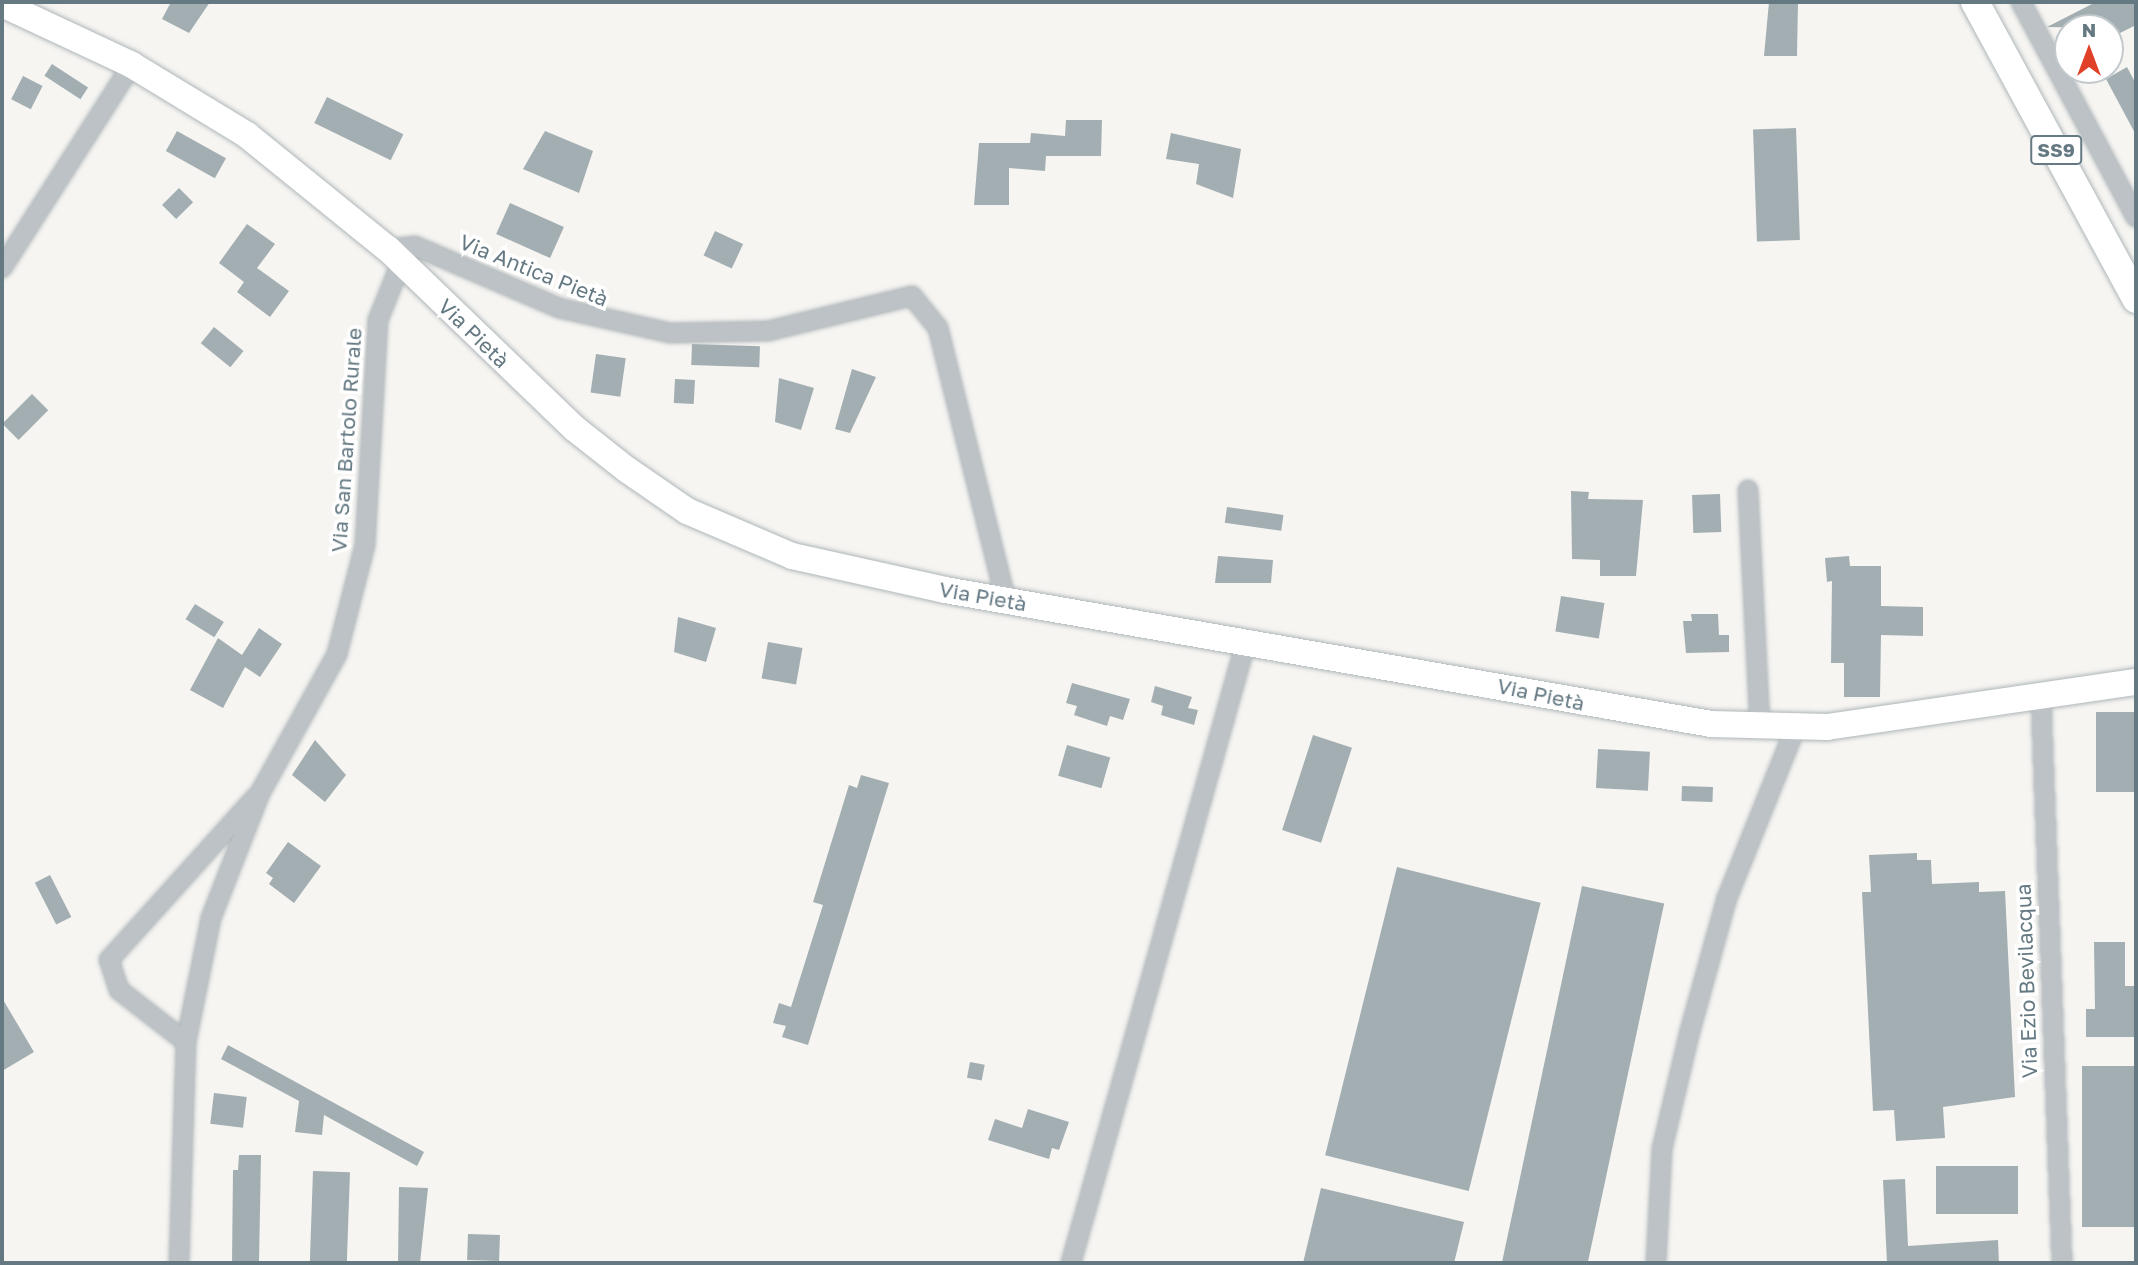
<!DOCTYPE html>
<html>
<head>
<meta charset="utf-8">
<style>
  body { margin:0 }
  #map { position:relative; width:2138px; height:1265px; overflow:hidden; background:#f6f5f2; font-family:"Golos Text",sans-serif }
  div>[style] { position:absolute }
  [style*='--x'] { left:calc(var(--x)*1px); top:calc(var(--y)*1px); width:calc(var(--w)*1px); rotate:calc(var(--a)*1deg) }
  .building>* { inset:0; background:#a3aeb2; transform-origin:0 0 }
  .roads { filter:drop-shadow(0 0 2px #afb6b9) drop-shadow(0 0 2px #afb6b9) }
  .street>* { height:18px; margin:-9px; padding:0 9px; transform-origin:9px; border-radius:9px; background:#bcc2c5 }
  .secondary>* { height:26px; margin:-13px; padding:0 13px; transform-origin:13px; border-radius:13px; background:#fff }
  .primary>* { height:28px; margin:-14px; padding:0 14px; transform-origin:14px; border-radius:14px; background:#fff }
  span { translate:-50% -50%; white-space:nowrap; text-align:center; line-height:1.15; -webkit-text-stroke:7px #fff; paint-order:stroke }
  .shield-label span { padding:2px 5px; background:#fff; border:2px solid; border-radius:5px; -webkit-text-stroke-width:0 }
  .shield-label { font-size:19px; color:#657983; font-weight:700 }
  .street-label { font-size:21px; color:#657983 }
  .frame { position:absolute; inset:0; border:4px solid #657983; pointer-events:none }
  .north { position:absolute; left:2054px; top:14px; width:70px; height:70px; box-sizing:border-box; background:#fff; border:2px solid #c1c9cd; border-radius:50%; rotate:0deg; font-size:19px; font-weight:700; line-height:28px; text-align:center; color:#657983 }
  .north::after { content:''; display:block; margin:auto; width:24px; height:32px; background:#e04028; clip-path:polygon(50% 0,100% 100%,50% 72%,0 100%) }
</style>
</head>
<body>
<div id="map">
  <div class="building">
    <div style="clip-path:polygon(171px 2px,210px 2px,189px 33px,162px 19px)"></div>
    <div style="clip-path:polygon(1769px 2px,1798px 2px,1797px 56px,1764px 56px)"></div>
    <div style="clip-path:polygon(2096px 2px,2136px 2px,2136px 25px,2110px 38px,2110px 28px,2047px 27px)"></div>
    <div style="left:52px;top:64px;width:43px;height:14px;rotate:33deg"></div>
    <div style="clip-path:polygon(2127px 67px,2136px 84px,2136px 135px,2106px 79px)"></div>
    <div style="left:23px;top:76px;width:22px;height:26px;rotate:27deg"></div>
    <div style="left:327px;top:97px;width:85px;height:29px;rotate:26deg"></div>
    <div style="clip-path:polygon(1066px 120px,1102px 120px,1101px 156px,1046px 156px,1045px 171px,1009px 168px,1009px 205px,974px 205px,979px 143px,1030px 143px,1031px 133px,1065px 136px)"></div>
    <div style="left:1796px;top:128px;width:112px;height:43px;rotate:88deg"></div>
    <div style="left:177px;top:131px;width:56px;height:23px;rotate:29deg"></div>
    <div style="clip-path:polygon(545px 131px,593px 151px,579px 193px,523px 169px)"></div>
    <div style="clip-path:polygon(1171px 133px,1241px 149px,1233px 198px,1196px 184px,1199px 164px,1166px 159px)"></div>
    <div style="left:179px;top:188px;width:20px;height:24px;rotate:45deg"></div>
    <div style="left:510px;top:203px;width:59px;height:34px;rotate:24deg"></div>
    <div style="clip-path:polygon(247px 224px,275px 244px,257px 268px,289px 291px,270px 317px,237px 292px,244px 282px,219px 263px)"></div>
    <div style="left:715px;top:231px;width:31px;height:27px;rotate:25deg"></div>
    <div style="left:214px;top:327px;width:38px;height:21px;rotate:39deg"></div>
    <div style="left:692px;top:344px;width:68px;height:21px;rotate:2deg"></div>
    <div style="left:596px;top:354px;width:30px;height:39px;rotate:8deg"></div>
    <div style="clip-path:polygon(852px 369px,876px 377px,850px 433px,835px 429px)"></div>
    <div style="clip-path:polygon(779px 378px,814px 388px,801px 430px,775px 422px)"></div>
    <div style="left:675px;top:379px;width:20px;height:24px;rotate:3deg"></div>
    <div style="left:32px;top:394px;width:23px;height:42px;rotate:45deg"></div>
    <div style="clip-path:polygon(1571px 491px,1589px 492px,1588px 499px,1643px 500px,1636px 576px,1600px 576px,1600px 560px,1572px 559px)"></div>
    <div style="left:1720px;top:494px;width:38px;height:28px;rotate:88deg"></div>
    <div style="left:1227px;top:507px;width:57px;height:16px;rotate:8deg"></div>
    <div style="clip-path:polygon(1218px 556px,1273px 560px,1271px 583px,1215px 583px)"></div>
    <div style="clip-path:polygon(1849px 556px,1850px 566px,1881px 566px,1881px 606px,1923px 607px,1923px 636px,1881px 635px,1880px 697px,1844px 697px,1844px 663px,1831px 663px,1832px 581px,1827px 582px,1825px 558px)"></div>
    <div style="left:1561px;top:596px;width:44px;height:36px;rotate:9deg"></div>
    <div style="left:195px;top:604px;width:34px;height:18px;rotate:32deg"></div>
    <div style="clip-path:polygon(1691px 614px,1718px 614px,1719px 635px,1729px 635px,1729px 652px,1686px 653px,1683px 621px,1692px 621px)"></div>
    <div style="clip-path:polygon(678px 617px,716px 628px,706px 662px,674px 652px)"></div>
    <div style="clip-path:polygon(259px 628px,282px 644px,260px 677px,245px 667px,223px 708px,190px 690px,218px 638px,242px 655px)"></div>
    <div style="left:768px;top:642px;width:35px;height:37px;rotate:10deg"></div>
    <div style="clip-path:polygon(1072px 683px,1130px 699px,1123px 720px,1110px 716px,1107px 726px,1074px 715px,1077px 706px,1066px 703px)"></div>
    <div style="clip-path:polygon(1155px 686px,1192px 697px,1188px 708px,1198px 710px,1194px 725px,1161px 715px,1163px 706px,1151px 702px)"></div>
    <div style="left:2096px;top:712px;width:39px;height:80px"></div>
    <div style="left:1313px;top:735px;width:41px;height:100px;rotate:18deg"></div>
    <div style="clip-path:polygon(315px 740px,346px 775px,325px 802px,292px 775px)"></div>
    <div style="left:1067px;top:745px;width:45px;height:32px;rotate:16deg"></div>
    <div style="left:1598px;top:749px;width:52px;height:39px;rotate:3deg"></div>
    <div style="clip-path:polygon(861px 775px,889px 783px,808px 1045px,782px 1037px,786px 1026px,773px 1023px,779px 1003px,791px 1007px,823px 905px,813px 902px,849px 785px,857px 788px)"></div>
    <div style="left:1682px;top:786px;width:31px;height:15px;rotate:2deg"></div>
    <div style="clip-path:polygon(288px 842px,321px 866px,294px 903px,269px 884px,273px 878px,266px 873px)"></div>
    <div style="clip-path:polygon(1917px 853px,1917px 860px,1931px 860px,1932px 884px,1979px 882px,1979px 892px,2005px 891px,2015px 1097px,1943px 1107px,1945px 1138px,1896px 1141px,1894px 1110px,1873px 1111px,1862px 892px,1871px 892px,1869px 855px)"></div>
    <div style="left:1397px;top:867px;width:148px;height:297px;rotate:14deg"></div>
    <div style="left:50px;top:875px;width:47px;height:17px;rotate:63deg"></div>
    <div style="left:1582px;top:886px;width:84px;height:385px;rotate:12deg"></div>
    <div style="clip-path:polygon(2094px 942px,2125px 942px,2125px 986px,2136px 986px,2136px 1037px,2086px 1037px,2086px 1009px,2095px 1009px)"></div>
    <div style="clip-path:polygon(2px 998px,34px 1052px,2px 1071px)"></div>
    <div style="clip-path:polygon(228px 1045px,424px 1152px,417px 1166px,324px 1115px,322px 1135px,295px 1132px,299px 1101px,221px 1059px)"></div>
    <div style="left:970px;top:1062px;width:15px;height:16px;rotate:11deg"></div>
    <div style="left:2136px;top:1066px;width:161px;height:54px;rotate:90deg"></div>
    <div style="left:214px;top:1093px;width:33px;height:31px;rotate:7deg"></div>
    <div style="clip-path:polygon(1028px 1109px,1069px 1122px,1059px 1150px,1052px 1148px,1049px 1159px,988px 1140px,995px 1119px,1022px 1128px)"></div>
    <div style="clip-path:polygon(239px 1155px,261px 1155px,259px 1263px,232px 1263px,233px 1170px,238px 1170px)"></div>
    <div style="left:1936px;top:1166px;width:82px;height:48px"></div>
    <div style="left:313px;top:1171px;width:37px;height:92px;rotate:2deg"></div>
    <div style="clip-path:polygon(1905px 1179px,1908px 1246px,1998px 1240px,1999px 1263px,1887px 1263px,1883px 1180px)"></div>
    <div style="clip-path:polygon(399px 1187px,428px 1188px,420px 1263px,398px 1263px)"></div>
    <div style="clip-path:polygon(1321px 1188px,1464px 1222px,1454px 1263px,1303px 1263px)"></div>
    <div style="left:468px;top:1234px;width:32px;height:26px;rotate:2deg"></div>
  </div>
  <div class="roads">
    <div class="street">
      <div style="--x:2021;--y:2;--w:244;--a:61.9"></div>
      <div style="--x:388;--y:249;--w:27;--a:-6"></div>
      <div style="--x:415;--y:246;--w:157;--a:23.3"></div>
      <div style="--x:559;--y:308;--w:114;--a:12.7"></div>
      <div style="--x:670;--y:333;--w:98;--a:-1.2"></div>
      <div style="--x:768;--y:331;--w:148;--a:-13.7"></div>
      <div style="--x:912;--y:296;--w:41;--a:50.9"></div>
      <div style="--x:938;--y:328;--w:280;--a:76"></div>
      <div style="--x:2;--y:268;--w:241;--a:-57.4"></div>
      <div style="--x:1748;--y:490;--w:237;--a:87.1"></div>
      <div style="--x:2041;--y:697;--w:566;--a:87.88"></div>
      <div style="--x:186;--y:1042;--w:85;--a:-142.2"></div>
      <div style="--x:119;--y:990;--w:32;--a:-108"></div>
      <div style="--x:109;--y:960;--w:218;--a:-48"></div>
      <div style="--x:179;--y:1263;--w:221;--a:-88.2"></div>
      <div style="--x:186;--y:1042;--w:126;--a:-78.6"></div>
      <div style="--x:211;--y:918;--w:134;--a:-68.6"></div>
      <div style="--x:260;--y:793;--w:159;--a:-61"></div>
      <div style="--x:337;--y:654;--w:113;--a:-75.6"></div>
      <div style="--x:365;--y:545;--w:225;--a:-86.7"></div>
      <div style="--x:378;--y:320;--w:61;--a:-68"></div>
      <div style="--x:1071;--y:1263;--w:645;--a:-74.26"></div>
      <div style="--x:1656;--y:1263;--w:114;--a:-87"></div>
      <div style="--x:1662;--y:1149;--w:121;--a:-76.7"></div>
      <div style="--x:1690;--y:1031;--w:138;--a:-74.5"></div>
      <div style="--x:1727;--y:898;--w:182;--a:-68.1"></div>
    </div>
    <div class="secondary">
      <div style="--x:2;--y:4;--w:144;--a:25.1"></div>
      <div style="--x:132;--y:65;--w:135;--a:31.3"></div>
      <div style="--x:247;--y:135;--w:181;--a:39"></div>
      <div style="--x:388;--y:249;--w:258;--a:43.9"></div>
      <div style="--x:574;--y:428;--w:66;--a:38.3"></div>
      <div style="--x:626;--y:469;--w:74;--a:34.5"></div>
      <div style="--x:687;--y:511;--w:114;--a:23.2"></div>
      <div style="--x:792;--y:556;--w:157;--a:12.5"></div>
      <div style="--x:945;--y:590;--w:778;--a:9.92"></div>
      <div style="--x:1711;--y:724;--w:116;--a:1.5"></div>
      <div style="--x:1827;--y:727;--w:312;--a:-8.3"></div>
    </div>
    <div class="primary">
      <div style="--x:1975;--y:2;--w:338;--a:61.5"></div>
    </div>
  </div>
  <div class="shield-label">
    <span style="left:2056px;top:150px">SS9</span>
  </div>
  <div class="street-label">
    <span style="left:534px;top:270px;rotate:22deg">Via Antica Pietà</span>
    <span style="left:474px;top:333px;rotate:44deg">Via Pietà</span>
    <span style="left:346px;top:440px;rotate:-86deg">Via San Bartolo Rurale</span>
    <span style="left:983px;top:596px;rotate:10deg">Via Pietà</span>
    <span style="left:1541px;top:694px;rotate:12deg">Via Pietà</span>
    <span style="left:2026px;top:981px;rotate:-92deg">Via Ezio Bevilacqua</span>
  </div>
  <div class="frame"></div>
  <div class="north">N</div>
</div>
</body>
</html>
